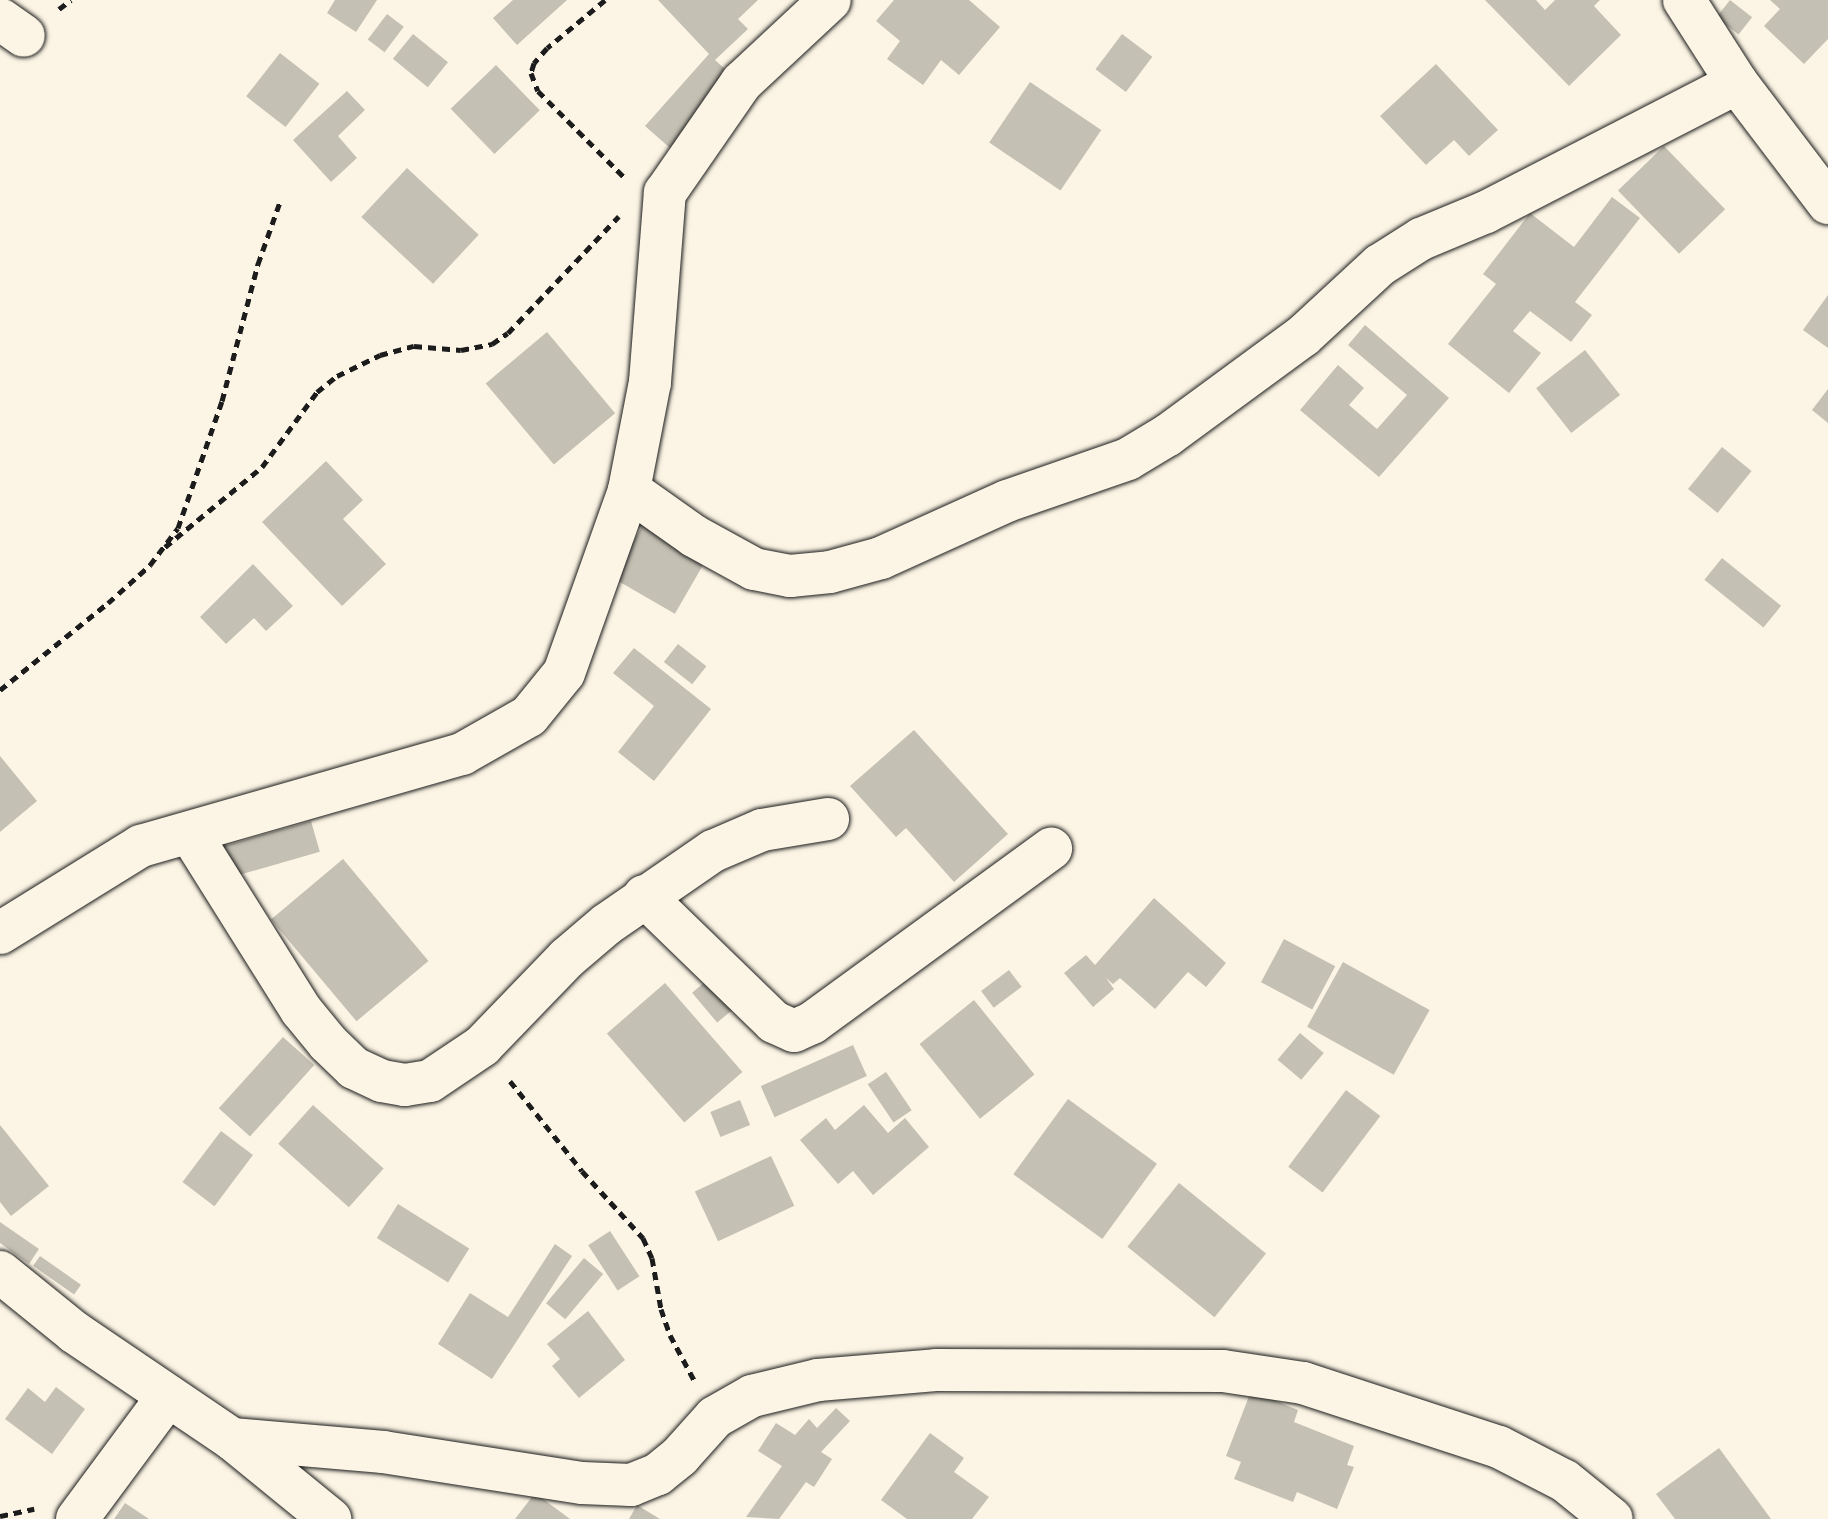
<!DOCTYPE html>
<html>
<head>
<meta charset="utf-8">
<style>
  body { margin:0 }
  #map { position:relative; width:1828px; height:1519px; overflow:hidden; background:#fcf5e5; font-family:Mali,sans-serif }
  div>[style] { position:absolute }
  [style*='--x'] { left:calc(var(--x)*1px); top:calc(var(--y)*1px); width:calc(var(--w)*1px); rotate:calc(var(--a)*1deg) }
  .building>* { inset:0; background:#c4c0b3; transform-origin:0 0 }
  .path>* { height:5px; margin-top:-2.5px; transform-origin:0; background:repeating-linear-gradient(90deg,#1c1c1c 0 8px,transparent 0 14px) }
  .roads { filter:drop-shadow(0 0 2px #1c1c1c) drop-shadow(0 0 2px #1c1c1c) }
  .minor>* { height:42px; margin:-21px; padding:0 21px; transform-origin:21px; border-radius:21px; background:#fcf5e5 }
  span { translate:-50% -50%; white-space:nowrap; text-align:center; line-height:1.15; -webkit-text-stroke:8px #fcf5e5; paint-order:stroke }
</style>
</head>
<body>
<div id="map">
  <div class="building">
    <div style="clip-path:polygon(335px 0,377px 0,356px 32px,327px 13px)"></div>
    <div style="clip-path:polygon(513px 0,567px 0,517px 45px,493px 18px)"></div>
    <div style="clip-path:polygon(658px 0,758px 0,738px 19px,748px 29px,715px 60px,734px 77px,670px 148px,645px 126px,709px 54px)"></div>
    <div style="clip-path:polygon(894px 0,969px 0,1000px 27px,959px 75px,941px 60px,923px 85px,887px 59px,900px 41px,876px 21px)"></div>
    <div style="clip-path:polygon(1485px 0,1536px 0,1545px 10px,1555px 0,1600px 0,1594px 6px,1621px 35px,1569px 86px)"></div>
    <div style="left:1730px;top:0;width:28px;height:22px;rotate:38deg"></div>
    <div style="clip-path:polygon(1770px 0,1828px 0,1828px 39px,1804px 64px,1764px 26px,1780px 9px)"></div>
    <div style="left:387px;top:14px;width:21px;height:32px;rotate:37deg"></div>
    <div style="left:413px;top:34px;width:45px;height:32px;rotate:39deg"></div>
    <div style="left:1122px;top:34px;width:38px;height:44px;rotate:37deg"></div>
    <div style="left:280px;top:53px;width:50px;height:55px;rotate:38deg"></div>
    <div style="clip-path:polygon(1436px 64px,1498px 130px,1469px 156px,1454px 140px,1426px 165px,1380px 116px)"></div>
    <div style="left:496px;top:65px;width:63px;height:63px;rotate:46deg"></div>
    <div style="left:1030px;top:82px;width:86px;height:73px;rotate:34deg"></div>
    <div style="clip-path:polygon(347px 91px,365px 110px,338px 136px,357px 158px,331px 182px,293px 140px)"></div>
    <div style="left:1664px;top:146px;width:88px;height:64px;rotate:46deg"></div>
    <div style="left:407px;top:168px;width:98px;height:67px;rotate:43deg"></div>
    <div style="clip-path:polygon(1612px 197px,1640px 218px,1575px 302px,1592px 315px,1571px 342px,1530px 311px,1513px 331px,1541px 353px,1509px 393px,1448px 344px,1496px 284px,1483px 274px,1530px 213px,1574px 247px)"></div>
    <div style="clip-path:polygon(1828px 295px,1828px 348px,1803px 330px)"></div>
    <div style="clip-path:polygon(1365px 325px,1449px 398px,1379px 477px,1300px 410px,1338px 365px,1364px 388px,1349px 405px,1377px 429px,1407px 395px,1348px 345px)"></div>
    <div style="left:547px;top:332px;width:106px;height:80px;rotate:50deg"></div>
    <div style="left:1585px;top:350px;width:57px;height:62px;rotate:52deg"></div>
    <div style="clip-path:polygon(1828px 389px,1828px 423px,1812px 410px)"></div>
    <div style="left:1722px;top:447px;width:38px;height:54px;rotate:39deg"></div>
    <div style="clip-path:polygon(326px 461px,363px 500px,343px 519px,386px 564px,342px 606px,262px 522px)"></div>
    <div style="left:643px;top:525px;width:72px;height:61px;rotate:30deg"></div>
    <div style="left:1722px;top:558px;width:76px;height:28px;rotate:39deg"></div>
    <div style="clip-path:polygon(253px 564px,293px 606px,266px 631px,254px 618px,226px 644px,200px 617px)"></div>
    <div style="left:678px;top:644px;width:36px;height:23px;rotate:38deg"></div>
    <div style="clip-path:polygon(634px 648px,711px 709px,654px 781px,618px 752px,654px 706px,613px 673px)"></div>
    <div style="clip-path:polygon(914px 730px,1008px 834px,954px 882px,906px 828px,896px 837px,850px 786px)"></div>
    <div style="clip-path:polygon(0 756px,37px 801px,0 832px)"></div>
    <div style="left:311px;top:821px;width:32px;height:93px;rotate:74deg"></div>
    <div style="left:343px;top:859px;width:133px;height:94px;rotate:50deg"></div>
    <div style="clip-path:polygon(1154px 898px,1226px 963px,1206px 987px,1188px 972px,1155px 1009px,1120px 978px,1113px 984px,1106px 978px,1114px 989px,1093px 1007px,1064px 973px,1086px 955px,1095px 965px)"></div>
    <div style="left:1284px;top:939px;width:58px;height:49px;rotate:28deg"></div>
    <div style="left:1343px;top:962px;width:99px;height:74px;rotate:29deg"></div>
    <div style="left:1009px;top:970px;width:21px;height:35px;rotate:53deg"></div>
    <div style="left:712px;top:976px;width:39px;height:26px;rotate:50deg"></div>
    <div style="left:665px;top:983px;width:118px;height:77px;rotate:49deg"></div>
    <div style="left:974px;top:1000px;width:96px;height:70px;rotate:51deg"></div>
    <div style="left:1300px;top:1033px;width:31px;height:35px;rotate:40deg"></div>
    <div style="left:283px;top:1037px;width:42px;height:96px;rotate:42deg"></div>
    <div style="left:853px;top:1045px;width:34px;height:101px;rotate:66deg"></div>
    <div style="left:886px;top:1072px;width:46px;height:22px;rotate:56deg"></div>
    <div style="left:1346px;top:1090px;width:43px;height:96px;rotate:37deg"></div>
    <div style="left:1068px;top:1099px;width:110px;height:93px;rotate:36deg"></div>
    <div style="left:740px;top:1100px;width:27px;height:32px;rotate:68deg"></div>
    <div style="left:313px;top:1105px;width:95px;height:52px;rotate:42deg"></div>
    <div style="clip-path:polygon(864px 1105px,888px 1133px,905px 1118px,929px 1147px,873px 1195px,853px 1171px,838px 1184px,800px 1140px,826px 1118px,835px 1130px)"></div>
    <div style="clip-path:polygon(0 1125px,49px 1186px,11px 1216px,0 1202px)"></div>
    <div style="left:221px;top:1131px;width:40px;height:64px;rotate:37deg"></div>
    <div style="left:771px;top:1156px;width:55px;height:84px;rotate:65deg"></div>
    <div style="left:1179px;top:1183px;width:112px;height:82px;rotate:39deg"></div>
    <div style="left:398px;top:1204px;width:84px;height:40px;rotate:32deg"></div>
    <div style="clip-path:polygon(0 1222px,39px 1249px,29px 1264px,0 1243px)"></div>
    <div style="left:610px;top:1231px;width:54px;height:26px;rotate:57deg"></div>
    <div style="clip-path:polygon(555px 1244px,572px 1256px,492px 1379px,438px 1344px,470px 1293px,508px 1317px)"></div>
    <div style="left:40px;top:1256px;width:50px;height:12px;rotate:35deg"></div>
    <div style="left:584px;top:1258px;width:25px;height:59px;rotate:40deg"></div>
    <div style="clip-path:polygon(588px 1311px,625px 1360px,579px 1398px,552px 1366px,560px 1359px,547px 1344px)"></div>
    <div style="clip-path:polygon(56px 1387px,85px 1409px,52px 1454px,5px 1419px,28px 1388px,45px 1402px)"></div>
    <div style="clip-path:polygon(1251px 1391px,1298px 1410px,1294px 1422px,1354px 1446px,1347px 1465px,1354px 1467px,1337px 1509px,1297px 1492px,1293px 1502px,1234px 1479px,1241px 1462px,1226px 1456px)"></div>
    <div style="clip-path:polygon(836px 1408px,850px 1421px,821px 1452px,832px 1459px,814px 1487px,806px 1482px,779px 1519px,746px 1517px,782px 1466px,758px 1451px,776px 1423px,795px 1435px,809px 1419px,817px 1428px)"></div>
    <div style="clip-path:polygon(930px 1433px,964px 1458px,954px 1472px,989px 1497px,972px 1519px,907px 1519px,881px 1500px)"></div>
    <div style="clip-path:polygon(1719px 1448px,1771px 1519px,1675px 1519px,1656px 1494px)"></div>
    <div style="clip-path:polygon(535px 1493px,570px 1519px,515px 1519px)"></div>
    <div style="clip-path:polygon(125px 1503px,149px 1519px,114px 1519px)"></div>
    <div style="clip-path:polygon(637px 1505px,660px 1519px,629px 1519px)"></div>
  </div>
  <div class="path">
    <div style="--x:605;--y:0;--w:75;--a:140.4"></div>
    <div style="--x:547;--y:48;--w:20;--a:131"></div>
    <div style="--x:534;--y:63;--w:10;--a:107"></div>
    <div style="--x:531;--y:73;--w:19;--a:69"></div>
    <div style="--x:538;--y:91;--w:123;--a:45"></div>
    <div style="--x:59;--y:9;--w:15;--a:-37"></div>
    <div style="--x:165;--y:547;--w:126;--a:-39.5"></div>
    <div style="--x:262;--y:467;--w:93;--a:-53.7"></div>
    <div style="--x:317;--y:392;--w:26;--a:-39"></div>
    <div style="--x:337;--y:376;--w:48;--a:-26"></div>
    <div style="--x:380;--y:355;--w:35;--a:-15"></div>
    <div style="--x:414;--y:346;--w:47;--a:4.9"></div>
    <div style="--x:461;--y:350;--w:32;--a:-11"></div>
    <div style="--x:492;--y:344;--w:19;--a:-35"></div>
    <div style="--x:508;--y:333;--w:161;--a:-46.5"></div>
    <div style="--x:0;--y:690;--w:139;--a:-38.9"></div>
    <div style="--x:108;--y:603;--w:57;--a:-42.1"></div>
    <div style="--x:150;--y:565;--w:46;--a:-52.9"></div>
    <div style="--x:178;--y:528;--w:134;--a:-70.9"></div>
    <div style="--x:222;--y:401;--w:142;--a:-75.3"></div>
    <div style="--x:258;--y:264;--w:69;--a:-70.5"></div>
    <div style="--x:510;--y:1081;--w:115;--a:51.3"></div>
    <div style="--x:582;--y:1171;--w:91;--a:47.7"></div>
    <div style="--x:643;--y:1238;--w:22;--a:66"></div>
    <div style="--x:652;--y:1258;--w:52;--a:80"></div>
    <div style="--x:661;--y:1309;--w:28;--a:71"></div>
    <div style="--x:670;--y:1335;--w:51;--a:61.9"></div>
    <div style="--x:0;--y:1516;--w:35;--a:-12"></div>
  </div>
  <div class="roads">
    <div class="minor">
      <div style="--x:1684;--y:0;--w:98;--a:57.4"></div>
      <div style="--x:1737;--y:83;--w:151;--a:52.8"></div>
      <div style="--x:0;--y:19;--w:29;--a:35"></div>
      <div style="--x:629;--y:490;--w:80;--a:35.3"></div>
      <div style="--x:694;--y:536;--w:68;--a:28.8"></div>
      <div style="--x:754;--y:569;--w:37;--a:11"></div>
      <div style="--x:790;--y:576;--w:40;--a:-5.7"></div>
      <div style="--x:830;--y:572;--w:53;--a:-15.4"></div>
      <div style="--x:881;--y:558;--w:138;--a:-24.3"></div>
      <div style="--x:1007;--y:501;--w:128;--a:-19.1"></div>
      <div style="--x:1128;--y:459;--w:47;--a:-31"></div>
      <div style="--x:1168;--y:435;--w:167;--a:-36.3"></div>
      <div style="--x:1303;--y:336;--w:105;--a:-42.7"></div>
      <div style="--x:1380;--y:265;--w:49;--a:-32.4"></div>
      <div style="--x:1421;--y:239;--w:70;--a:-22.6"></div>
      <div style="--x:1486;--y:212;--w:282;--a:-27.2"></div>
      <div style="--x:190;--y:833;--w:209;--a:57.9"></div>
      <div style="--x:301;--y:1010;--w:43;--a:50.7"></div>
      <div style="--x:328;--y:1043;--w:36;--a:44"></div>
      <div style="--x:354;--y:1068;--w:31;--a:25"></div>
      <div style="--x:382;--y:1081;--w:23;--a:10"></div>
      <div style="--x:405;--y:1085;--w:25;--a:-9"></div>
      <div style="--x:430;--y:1081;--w:63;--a:-33.9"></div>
      <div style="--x:482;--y:1046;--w:122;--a:-46"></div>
      <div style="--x:567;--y:958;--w:52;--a:-40.4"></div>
      <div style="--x:607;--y:924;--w:129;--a:-34.6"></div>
      <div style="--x:713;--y:851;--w:53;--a:-23.2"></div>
      <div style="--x:762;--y:830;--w:67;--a:-9.5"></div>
      <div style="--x:644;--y:896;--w:181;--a:44.1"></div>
      <div style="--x:774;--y:1022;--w:22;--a:24"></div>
      <div style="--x:794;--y:1031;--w:20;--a:-24"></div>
      <div style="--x:812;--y:1023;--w:296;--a:-36.1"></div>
      <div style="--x:0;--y:933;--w:166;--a:-31.7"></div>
      <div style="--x:141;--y:846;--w:334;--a:-16"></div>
      <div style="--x:462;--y:754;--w:77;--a:-29.6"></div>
      <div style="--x:529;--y:716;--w:55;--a:-50.9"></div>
      <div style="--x:564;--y:673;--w:194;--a:-70.4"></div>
      <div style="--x:629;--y:490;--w:110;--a:-79"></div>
      <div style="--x:650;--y:382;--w:190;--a:-85.5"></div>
      <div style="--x:665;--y:193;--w:135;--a:-55.3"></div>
      <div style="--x:742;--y:82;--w:120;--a:-43"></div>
      <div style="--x:0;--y:1272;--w:95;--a:39"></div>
      <div style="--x:74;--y:1332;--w:191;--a:34.1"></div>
      <div style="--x:232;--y:1439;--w:127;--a:39.2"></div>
      <div style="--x:232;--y:1439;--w:152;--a:4.9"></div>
      <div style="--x:383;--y:1452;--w:201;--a:8.9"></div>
      <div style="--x:582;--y:1483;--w:49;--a:2.3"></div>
      <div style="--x:631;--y:1485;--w:29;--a:-22"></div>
      <div style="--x:658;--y:1474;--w:28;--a:-39"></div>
      <div style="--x:680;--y:1456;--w:52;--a:-48.1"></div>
      <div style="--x:715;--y:1417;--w:43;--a:-29.6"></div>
      <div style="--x:752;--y:1396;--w:68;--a:-13.6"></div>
      <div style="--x:818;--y:1380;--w:118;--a:-4.8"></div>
      <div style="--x:936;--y:1370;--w:287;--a:0.2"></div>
      <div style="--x:1223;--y:1371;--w:81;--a:8.5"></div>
      <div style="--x:1303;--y:1383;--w:206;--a:18.1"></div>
      <div style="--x:1499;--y:1447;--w:74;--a:27.3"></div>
      <div style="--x:1565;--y:1481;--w:60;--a:39"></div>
      <div style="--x:77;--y:1519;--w:153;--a:-53.5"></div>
    </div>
  </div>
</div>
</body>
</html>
